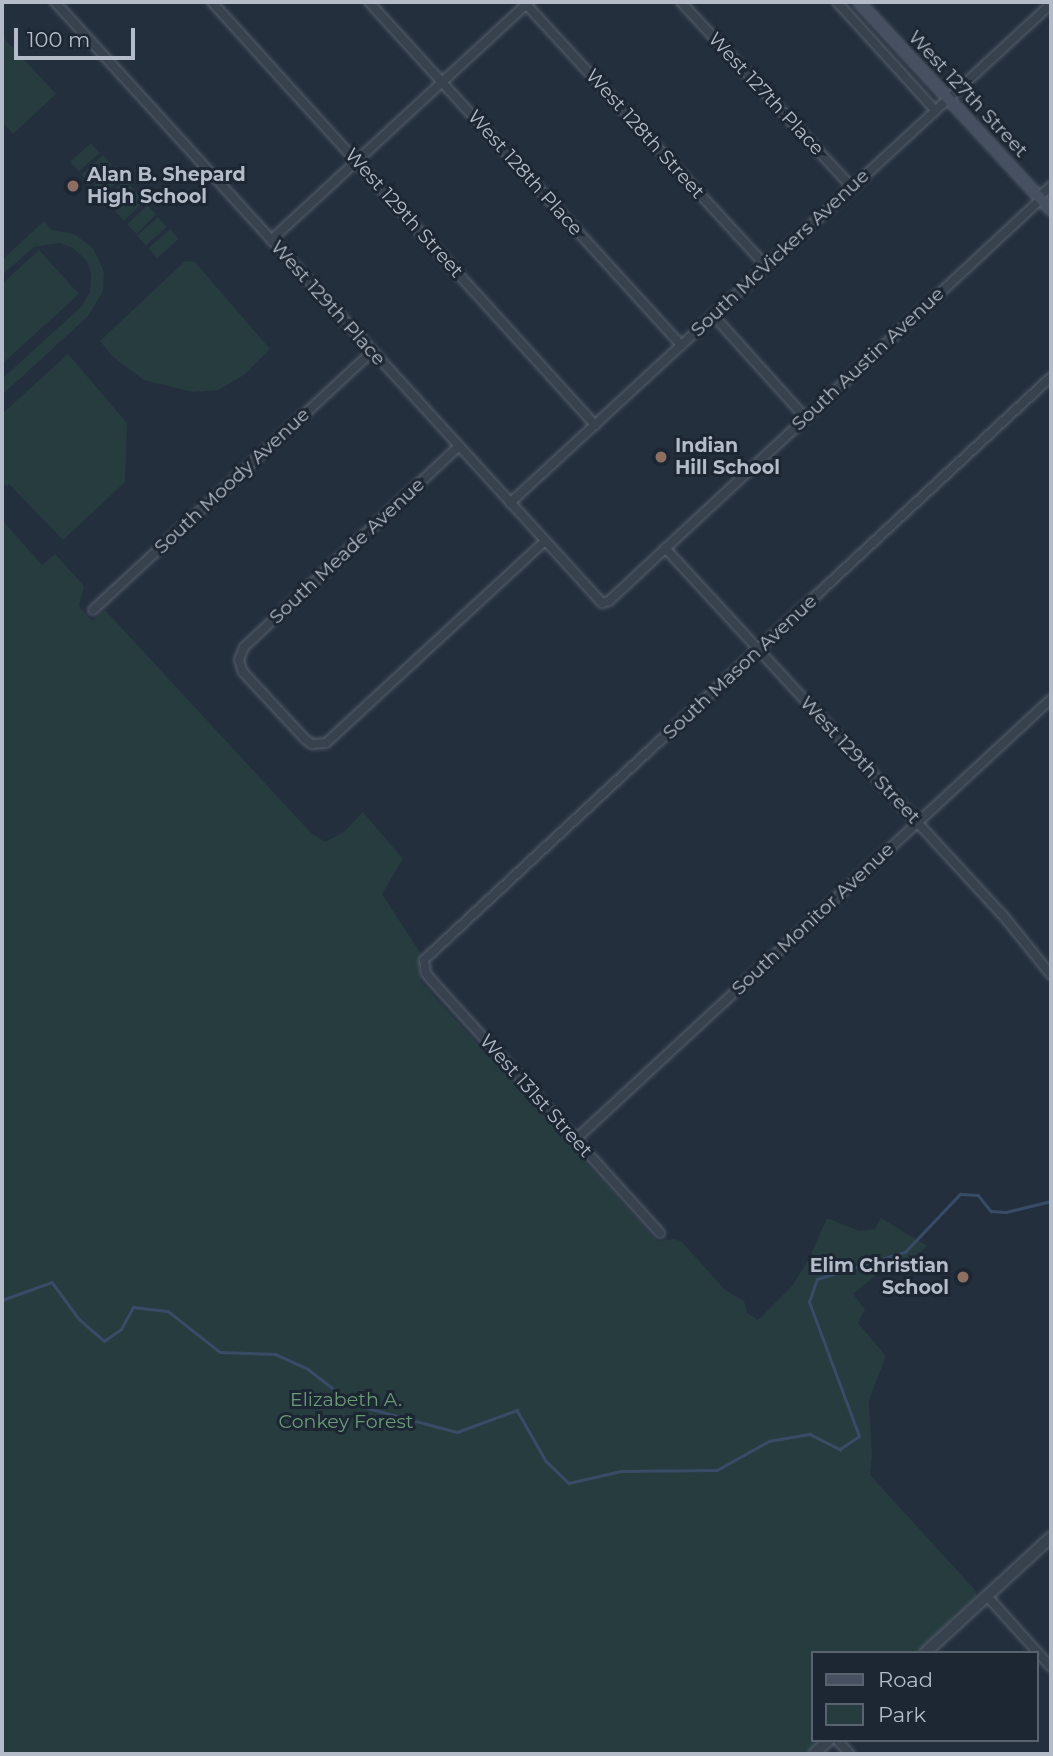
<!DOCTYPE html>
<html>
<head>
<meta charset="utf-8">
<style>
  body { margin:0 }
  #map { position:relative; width:1053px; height:1756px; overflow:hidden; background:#242f3e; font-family:Montserrat,sans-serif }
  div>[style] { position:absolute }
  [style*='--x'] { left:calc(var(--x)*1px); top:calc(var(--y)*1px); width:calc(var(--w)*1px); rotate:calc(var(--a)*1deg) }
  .green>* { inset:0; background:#263c3f; transform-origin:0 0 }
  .stream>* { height:2.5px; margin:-1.25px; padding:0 1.25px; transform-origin:1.25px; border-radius:1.25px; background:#394c67 }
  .roads { filter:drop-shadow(0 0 2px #565f6c) drop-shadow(0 0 2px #565f6c) }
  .minor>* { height:8px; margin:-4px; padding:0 4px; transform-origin:4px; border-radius:4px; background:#38414e }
  .tertiary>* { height:10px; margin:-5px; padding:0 5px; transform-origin:5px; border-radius:5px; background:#38414e }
  .secondary>* { height:10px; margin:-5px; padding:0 5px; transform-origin:5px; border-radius:5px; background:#465061 }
  .dots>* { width:19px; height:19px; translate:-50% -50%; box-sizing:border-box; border:4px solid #1d2633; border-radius:50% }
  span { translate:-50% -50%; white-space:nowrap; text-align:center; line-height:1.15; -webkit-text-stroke:6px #1d2633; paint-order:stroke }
  .street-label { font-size:19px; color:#b4bcc9 }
  .poi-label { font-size:19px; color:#b4bcc9; font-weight:700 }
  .left { translate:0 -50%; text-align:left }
  .right { translate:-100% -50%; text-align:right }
  .park-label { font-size:19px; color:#6b9a76 }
  .frame { position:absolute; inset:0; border:4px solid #b4bcc9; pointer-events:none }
  .legend { position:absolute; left:811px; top:1651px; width:228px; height:91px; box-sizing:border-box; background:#1d2633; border:2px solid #59626f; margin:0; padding:9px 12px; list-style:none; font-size:21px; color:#b4bcc9 }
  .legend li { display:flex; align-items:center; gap:14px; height:35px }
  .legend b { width:35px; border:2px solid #59626f }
  .scale { position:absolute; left:14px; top:28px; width:121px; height:32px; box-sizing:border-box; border:4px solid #b4bcc9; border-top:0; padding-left:9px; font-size:21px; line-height:24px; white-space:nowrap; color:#b4bcc9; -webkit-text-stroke:5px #1d2633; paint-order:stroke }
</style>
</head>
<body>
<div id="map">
  <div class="green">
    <div style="clip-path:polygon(3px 37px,56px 94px,13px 134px,2px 122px)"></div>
    <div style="left:91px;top:143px;width:13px;height:28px;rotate:48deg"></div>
    <div style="left:103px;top:155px;width:13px;height:29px;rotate:48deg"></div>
    <div style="left:114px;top:167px;width:13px;height:30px;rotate:48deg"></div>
    <div style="left:125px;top:180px;width:13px;height:28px;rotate:48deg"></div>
    <div style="left:136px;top:192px;width:13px;height:28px;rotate:48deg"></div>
    <div style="left:147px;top:205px;width:13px;height:28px;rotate:45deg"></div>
    <div style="left:158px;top:217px;width:13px;height:28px;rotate:48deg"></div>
    <div style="clip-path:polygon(44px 221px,52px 230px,74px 234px,93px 248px,104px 272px,103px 291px,88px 316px,2px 395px,2px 379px,82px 306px,90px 292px,91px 274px,87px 261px,73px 248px,60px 243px,34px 247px,2px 275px,2px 260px)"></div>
    <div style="left:170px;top:229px;width:13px;height:29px;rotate:48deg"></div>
    <div style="clip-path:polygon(39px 250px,79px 294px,2px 364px,2px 284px)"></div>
    <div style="clip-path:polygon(185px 261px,195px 262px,270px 349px,244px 375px,218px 390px,193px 392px,144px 380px,113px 357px,100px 341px)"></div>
    <div style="clip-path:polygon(68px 354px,127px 423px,125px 482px,63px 540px,9px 484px,6px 486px,2px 481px,2px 414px)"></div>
    <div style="clip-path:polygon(2px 520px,42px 565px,55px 554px,84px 586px,79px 606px,92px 621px,105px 610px,311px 833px,325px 842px,344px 832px,363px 812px,403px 859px,382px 894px,423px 957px,419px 967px,421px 982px,657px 1241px,675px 1239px,682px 1242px,725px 1290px,744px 1301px,747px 1313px,758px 1320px,792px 1286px,808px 1261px,827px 1218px,859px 1231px,875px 1229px,881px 1218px,927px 1246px,908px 1263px,886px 1267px,853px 1294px,865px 1310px,858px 1323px,886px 1356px,869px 1400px,872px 1455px,870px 1475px,975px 1590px,977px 1596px,916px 1653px,813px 1653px,813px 1740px,820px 1740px,805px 1754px,2px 1754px)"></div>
  </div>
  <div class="stream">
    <div style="--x:2;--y:1300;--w:53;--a:-19.8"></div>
    <div style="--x:52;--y:1282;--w:46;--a:53.9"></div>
    <div style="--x:79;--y:1319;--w:33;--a:41"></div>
    <div style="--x:104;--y:1341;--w:21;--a:-35"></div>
    <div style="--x:121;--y:1329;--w:25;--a:-61"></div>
    <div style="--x:133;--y:1307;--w:35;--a:7"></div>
    <div style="--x:168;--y:1311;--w:66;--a:38.3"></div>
    <div style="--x:220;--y:1352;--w:55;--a:2.1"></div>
    <div style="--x:275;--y:1354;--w:36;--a:24"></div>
    <div style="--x:308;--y:1369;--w:57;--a:37.9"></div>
    <div style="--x:353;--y:1404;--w:108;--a:15.1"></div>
    <div style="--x:457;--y:1432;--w:64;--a:-20.1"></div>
    <div style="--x:517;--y:1410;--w:59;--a:60.4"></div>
    <div style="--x:546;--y:1461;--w:32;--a:44"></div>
    <div style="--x:569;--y:1483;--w:53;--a:-13"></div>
    <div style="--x:621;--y:1471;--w:96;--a:-0.6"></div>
    <div style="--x:717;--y:1470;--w:60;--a:-29.1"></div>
    <div style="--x:769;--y:1441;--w:42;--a:-9.7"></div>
    <div style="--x:810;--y:1434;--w:34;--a:27"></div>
    <div style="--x:840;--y:1449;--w:23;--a:-34"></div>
    <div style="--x:859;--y:1436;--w:143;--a:-110.5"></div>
    <div style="--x:809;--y:1302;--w:24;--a:-71"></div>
    <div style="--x:817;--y:1279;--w:92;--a:-17.1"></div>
    <div style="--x:905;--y:1252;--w:80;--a:-46.5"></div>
    <div style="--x:960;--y:1194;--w:18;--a:3"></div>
    <div style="--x:978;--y:1195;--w:21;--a:51"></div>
    <div style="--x:991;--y:1211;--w:15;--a:4"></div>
    <div style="--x:1006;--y:1212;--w:46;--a:-13.7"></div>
  </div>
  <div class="roads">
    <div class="minor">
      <div style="--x:55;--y:2;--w:813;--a:47.69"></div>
      <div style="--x:602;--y:603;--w:7;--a:-16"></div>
      <div style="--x:609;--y:601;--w:590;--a:-42.94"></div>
      <div style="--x:212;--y:2;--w:571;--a:47.84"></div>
      <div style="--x:369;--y:2;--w:464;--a:47.7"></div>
      <div style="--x:524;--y:2;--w:358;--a:47.5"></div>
      <div style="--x:681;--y:2;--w:251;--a:47.3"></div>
      <div style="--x:837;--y:2;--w:146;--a:47.8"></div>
      <div style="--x:1039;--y:197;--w:16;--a:-43"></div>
      <div style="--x:271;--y:240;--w:351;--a:-42.7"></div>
      <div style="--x:713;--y:315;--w:137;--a:48"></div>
      <div style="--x:459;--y:446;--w:294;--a:136.9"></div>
      <div style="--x:244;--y:647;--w:14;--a:111"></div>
      <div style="--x:239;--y:660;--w:13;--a:72"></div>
      <div style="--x:243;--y:672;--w:91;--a:47.2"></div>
      <div style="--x:305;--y:739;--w:9;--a:36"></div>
      <div style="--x:312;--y:744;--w:14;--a:-4"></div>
      <div style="--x:326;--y:743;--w:297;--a:-42.7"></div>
      <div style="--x:510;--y:503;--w:736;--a:-42.69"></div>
      <div style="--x:665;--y:548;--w:498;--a:47.4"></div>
      <div style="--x:1002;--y:914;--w:78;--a:51.2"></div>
      <div style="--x:93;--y:610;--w:380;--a:-42.8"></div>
      <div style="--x:576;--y:1139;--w:647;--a:-42.81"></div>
      <div style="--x:660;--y:1233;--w:340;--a:-132.1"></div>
      <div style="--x:432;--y:981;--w:10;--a:-127"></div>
      <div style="--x:426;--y:973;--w:13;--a:-99"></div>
      <div style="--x:424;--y:960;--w:856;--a:-42.92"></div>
      <div style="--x:987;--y:1596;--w:96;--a:48"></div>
      <div style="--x:837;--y:1740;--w:19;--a:47"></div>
    </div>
    <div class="tertiary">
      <div style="--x:925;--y:1653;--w:171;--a:-42.6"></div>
      <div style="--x:814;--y:1754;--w:21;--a:-43"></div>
    </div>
    <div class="secondary">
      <div style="--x:859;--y:2;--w:283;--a:47.3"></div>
    </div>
  </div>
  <div class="dots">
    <div style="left:73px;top:186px;background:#8d6e63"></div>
    <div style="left:661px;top:457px;background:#8d6e63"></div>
    <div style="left:963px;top:1277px;background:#8d6e63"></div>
  </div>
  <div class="street-label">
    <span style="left:766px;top:94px;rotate:47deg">West 127th Place</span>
    <span style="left:968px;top:94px;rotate:47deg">West 127th Street</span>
    <span style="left:645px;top:134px;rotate:48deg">West 128th Street</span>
    <span style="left:525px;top:173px;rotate:48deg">West 128th Place</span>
    <span style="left:404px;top:213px;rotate:48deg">West 129th Street</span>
    <span style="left:780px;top:253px;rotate:-43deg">South McVickers Avenue</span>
    <span style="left:328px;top:303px;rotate:48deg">West 129th Place</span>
    <span style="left:868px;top:359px;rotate:-43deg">South Austin Avenue</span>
    <span style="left:232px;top:481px;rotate:-43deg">South Moody Avenue</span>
    <span style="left:347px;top:551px;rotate:-43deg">South Meade Avenue</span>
    <span style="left:740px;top:667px;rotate:-43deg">South Mason Avenue</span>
    <span style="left:860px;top:760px;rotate:47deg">West 129th Street</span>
    <span style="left:813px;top:919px;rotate:-43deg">South Monitor Avenue</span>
    <span style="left:536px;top:1096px;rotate:48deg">West 131st Street</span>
  </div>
  <div class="poi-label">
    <span class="left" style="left:87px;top:186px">Alan B. Shepard<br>High School</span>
    <span class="left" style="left:675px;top:457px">Indian<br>Hill School</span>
    <span class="right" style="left:949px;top:1277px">Elim Christian<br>School</span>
  </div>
  <div class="park-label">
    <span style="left:346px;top:1411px">Elizabeth A.<br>Conkey Forest</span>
  </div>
  <div class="frame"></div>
  <ul class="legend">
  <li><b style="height:9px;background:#465061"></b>Road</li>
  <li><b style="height:19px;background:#263c3f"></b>Park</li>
  </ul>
  <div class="scale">100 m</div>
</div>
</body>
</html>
